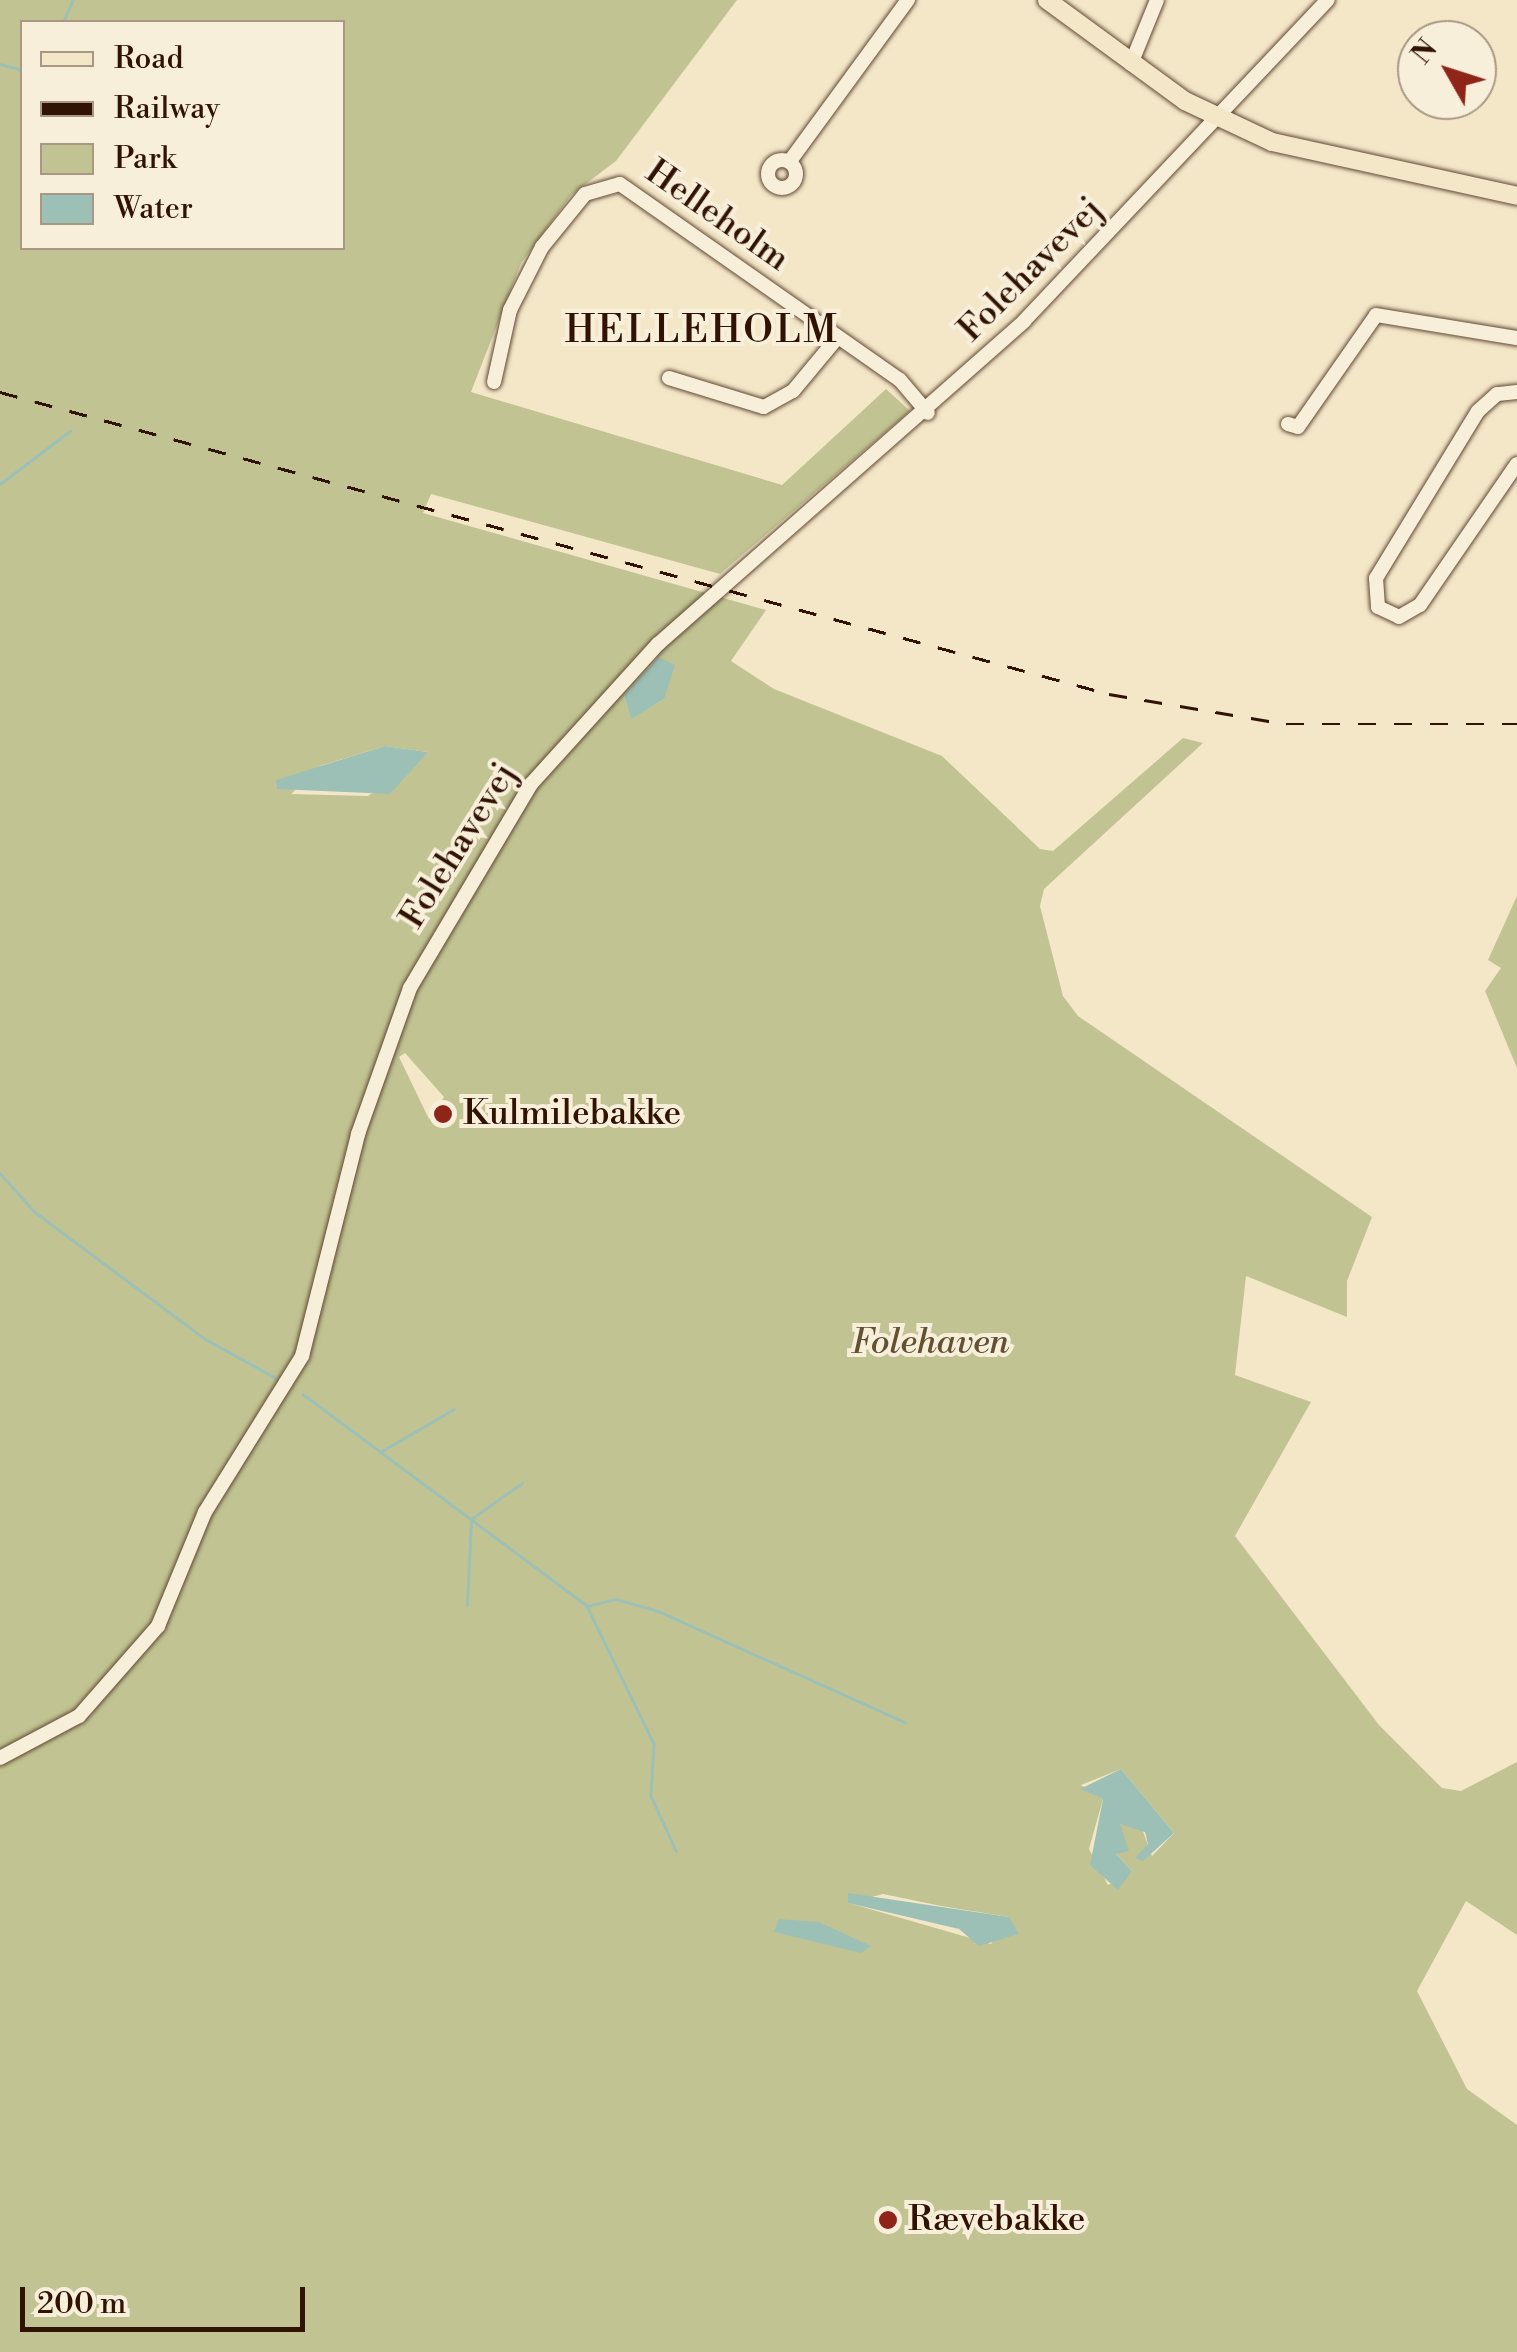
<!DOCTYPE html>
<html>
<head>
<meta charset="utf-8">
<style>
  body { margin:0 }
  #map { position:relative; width:1517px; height:2352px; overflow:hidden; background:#f4e7c8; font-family:"Libre Bodoni",serif }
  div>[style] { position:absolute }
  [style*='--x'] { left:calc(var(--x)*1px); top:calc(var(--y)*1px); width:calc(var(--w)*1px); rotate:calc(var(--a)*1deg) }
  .green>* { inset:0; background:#c1c492 }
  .water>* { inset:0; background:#9cc0b5 }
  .stream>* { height:2.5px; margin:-1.25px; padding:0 1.25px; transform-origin:1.25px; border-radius:1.25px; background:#9cc0b5 }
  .roads { filter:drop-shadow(0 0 2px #614834) drop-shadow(0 0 2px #614834) }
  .minor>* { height:14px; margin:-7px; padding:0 7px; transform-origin:7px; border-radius:7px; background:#f8efdb }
  .minor>.ring { margin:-7px; padding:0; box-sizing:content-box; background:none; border:14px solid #f8efdb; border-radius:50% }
  .major>* { height:18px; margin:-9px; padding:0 9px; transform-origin:9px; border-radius:9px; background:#f4e7c8 }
  .rail>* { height:2.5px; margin-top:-1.25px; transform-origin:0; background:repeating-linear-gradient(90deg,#301302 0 18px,transparent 0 36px) }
  .dots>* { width:28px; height:28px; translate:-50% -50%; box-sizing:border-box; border:5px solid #f8efdb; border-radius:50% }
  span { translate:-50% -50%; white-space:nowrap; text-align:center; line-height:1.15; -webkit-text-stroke:8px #f8efdb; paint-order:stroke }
  .street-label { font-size:35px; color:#301302 }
  .poi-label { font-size:35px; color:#301302 }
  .left { translate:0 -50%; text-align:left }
  .park-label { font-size:35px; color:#635134; font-style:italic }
  .neighbourhood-label { font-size:38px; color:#301302; letter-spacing:2.5px }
  .legend { position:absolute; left:20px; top:20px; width:325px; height:230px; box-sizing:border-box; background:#f8efdb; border:2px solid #a89784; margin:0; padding:12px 18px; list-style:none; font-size:30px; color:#301302 }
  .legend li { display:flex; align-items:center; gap:20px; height:50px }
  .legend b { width:50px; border:2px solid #a89784 }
  .north { position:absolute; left:1397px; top:20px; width:100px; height:100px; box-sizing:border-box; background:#f8efdb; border:2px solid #a89784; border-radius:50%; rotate:309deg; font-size:28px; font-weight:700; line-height:40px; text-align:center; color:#301302 }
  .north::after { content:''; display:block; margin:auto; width:35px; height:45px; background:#8f2418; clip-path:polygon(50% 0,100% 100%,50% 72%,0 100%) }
  .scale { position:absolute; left:20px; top:2287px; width:285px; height:45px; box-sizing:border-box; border:5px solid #301302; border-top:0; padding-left:12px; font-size:30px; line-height:35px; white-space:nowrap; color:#301302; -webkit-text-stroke:8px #f8efdb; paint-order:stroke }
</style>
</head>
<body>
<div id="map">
  <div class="green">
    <div style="clip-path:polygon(evenodd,0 0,737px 0,616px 161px,571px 195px,521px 263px,471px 392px,782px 485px,886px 389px,910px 411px,720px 574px,431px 494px,423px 513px,766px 610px,731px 661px,774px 689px,942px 756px,1040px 849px,1053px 851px,1183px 738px,1203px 743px,1044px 889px,1040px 906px,1063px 996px,1078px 1016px,1372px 1217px,1347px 1281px,1347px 1317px,1246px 1276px,1235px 1375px,1311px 1402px,1235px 1536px,1379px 1725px,1442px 1788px,1461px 1791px,1517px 1762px,1517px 1935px,1466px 1901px,1417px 1991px,1467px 2089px,1517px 2125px,1517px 2352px,0 2352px,0 0,22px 22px,342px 22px,342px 248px,22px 248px,22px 22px,0 0,657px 657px,664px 699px,631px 718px,624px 695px,657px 657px,0 0,385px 746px,428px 752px,368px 796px,291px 794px,320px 766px,385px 746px,0 0,405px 1053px,444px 1097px,429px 1119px,399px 1057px,405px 1053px,0 0,1121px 1769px,1174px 1833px,1152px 1856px,1141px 1826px,1120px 1824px,1116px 1854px,1132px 1871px,1108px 1885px,1089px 1849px,1103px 1799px,1081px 1785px,1121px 1769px,0 0,883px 1894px,941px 1906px,1009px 1917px,991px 1944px,849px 1903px,883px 1894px)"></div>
    <div style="clip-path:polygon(1517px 896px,1517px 1068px,1485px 991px,1501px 968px,1488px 960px)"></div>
  </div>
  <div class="water">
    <div style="clip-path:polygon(658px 657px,675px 665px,664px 699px,631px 719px,624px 695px)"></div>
    <div style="clip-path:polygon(385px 746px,428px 752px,390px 794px,277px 789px,276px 780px)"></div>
    <div style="clip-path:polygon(1121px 1769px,1174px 1833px,1143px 1861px,1135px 1858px,1148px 1844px,1145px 1832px,1120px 1824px,1129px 1851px,1116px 1854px,1132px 1871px,1118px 1890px,1090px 1865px,1103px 1799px,1080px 1789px)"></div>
    <div style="clip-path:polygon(848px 1893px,1009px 1917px,1019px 1934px,979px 1946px,959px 1929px,848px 1903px)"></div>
    <div style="clip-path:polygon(779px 1919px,819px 1922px,871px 1946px,861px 1953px,774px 1932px)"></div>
  </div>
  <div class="stream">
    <div style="--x:63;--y:22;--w:24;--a:-66"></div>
    <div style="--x:0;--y:64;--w:23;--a:15"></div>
    <div style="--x:0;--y:484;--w:88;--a:-37.1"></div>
    <div style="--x:0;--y:1173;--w:52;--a:48.1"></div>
    <div style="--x:35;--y:1212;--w:214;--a:36.7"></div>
    <div style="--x:207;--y:1340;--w:81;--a:28.8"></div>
    <div style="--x:303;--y:1394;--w:354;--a:36.7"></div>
    <div style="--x:587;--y:1606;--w:153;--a:64.1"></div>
    <div style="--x:654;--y:1744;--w:52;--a:93.3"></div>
    <div style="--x:651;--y:1796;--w:60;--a:65.2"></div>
    <div style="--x:382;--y:1451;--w:83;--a:-30.3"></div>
    <div style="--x:467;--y:1605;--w:86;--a:-87.3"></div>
    <div style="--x:471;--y:1519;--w:62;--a:-35.2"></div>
    <div style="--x:587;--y:1606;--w:30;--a:-14"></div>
    <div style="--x:616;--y:1599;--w:44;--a:15.9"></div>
    <div style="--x:658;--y:1611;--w:271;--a:24.2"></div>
  </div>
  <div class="roads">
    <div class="minor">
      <div style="--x:1131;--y:64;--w:69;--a:-67.9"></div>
      <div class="ring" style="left:768px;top:160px;width:14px;height:14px"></div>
      <div style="--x:790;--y:161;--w:200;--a:-53.8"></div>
      <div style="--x:669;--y:378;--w:99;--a:17"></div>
      <div style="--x:764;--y:407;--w:33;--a:-29"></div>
      <div style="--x:793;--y:391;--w:69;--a:-50.3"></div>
      <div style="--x:494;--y:382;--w:74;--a:-77.5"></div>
      <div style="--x:510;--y:310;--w:71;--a:-63.1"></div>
      <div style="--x:542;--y:247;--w:68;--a:-50.9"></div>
      <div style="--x:585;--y:194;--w:36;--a:-16"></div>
      <div style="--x:620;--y:184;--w:342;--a:35"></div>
      <div style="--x:900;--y:380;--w:43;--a:49.7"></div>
      <div style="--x:1517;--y:392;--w:20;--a:174"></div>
      <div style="--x:1497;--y:394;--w:25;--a:138"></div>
      <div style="--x:1478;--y:411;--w:196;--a:121.4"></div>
      <div style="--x:1376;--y:578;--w:29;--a:86"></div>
      <div style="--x:1378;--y:607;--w:23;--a:25"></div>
      <div style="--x:1399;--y:617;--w:24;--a:-30"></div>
      <div style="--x:1420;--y:605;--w:171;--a:-55.5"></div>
      <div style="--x:1288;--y:424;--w:10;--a:17"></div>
      <div style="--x:1298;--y:427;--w:136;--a:-55.1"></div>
      <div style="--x:1376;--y:315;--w:143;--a:9.3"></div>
      <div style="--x:0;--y:1758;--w:89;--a:-28"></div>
      <div style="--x:79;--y:1716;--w:120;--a:-48.7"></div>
      <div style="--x:158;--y:1626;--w:123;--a:-67.6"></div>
      <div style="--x:205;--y:1512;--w:184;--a:-58.1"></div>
      <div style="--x:302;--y:1356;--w:229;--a:-75.8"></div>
      <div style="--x:358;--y:1134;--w:155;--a:-70.4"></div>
      <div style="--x:410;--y:988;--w:237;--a:-59.3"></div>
      <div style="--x:531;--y:784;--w:189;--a:-47.8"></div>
      <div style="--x:658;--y:644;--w:488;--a:-41.4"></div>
      <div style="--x:1024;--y:321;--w:442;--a:-46.6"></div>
    </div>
    <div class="major">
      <div style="--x:1047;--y:0;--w:171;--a:36.2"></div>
      <div style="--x:1185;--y:101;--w:96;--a:25.2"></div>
      <div style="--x:1272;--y:142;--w:251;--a:12.4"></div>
    </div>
  </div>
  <div class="rail">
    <div style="--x:0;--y:392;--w:1149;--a:15.23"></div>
    <div style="--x:1109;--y:694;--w:180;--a:9.6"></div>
    <div style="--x:1286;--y:724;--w:231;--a:0"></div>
  </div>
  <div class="dots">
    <div style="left:443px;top:1114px;background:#8f2418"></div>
    <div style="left:888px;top:2220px;background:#8f2418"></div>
  </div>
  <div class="street-label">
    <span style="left:717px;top:216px;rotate:35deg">Helleholm</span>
    <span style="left:1031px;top:270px;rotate:-45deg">Folehavevej</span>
    <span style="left:459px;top:846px;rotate:-58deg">Folehavevej</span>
  </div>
  <div class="poi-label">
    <span class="left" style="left:463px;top:1114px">Kulmilebakke</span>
    <span class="left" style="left:908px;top:2220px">Rævebakke</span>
  </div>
  <div class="park-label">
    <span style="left:930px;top:1343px">Folehaven</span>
  </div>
  <div class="neighbourhood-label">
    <span style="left:702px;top:331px">HELLEHOLM</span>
  </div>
  <ul class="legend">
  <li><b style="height:12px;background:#f4e7c8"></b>Road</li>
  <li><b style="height:12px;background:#301302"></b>Railway</li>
  <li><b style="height:28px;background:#c1c492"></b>Park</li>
  <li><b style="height:28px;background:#9cc0b5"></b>Water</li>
  </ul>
  <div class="north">N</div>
  <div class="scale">200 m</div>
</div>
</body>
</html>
